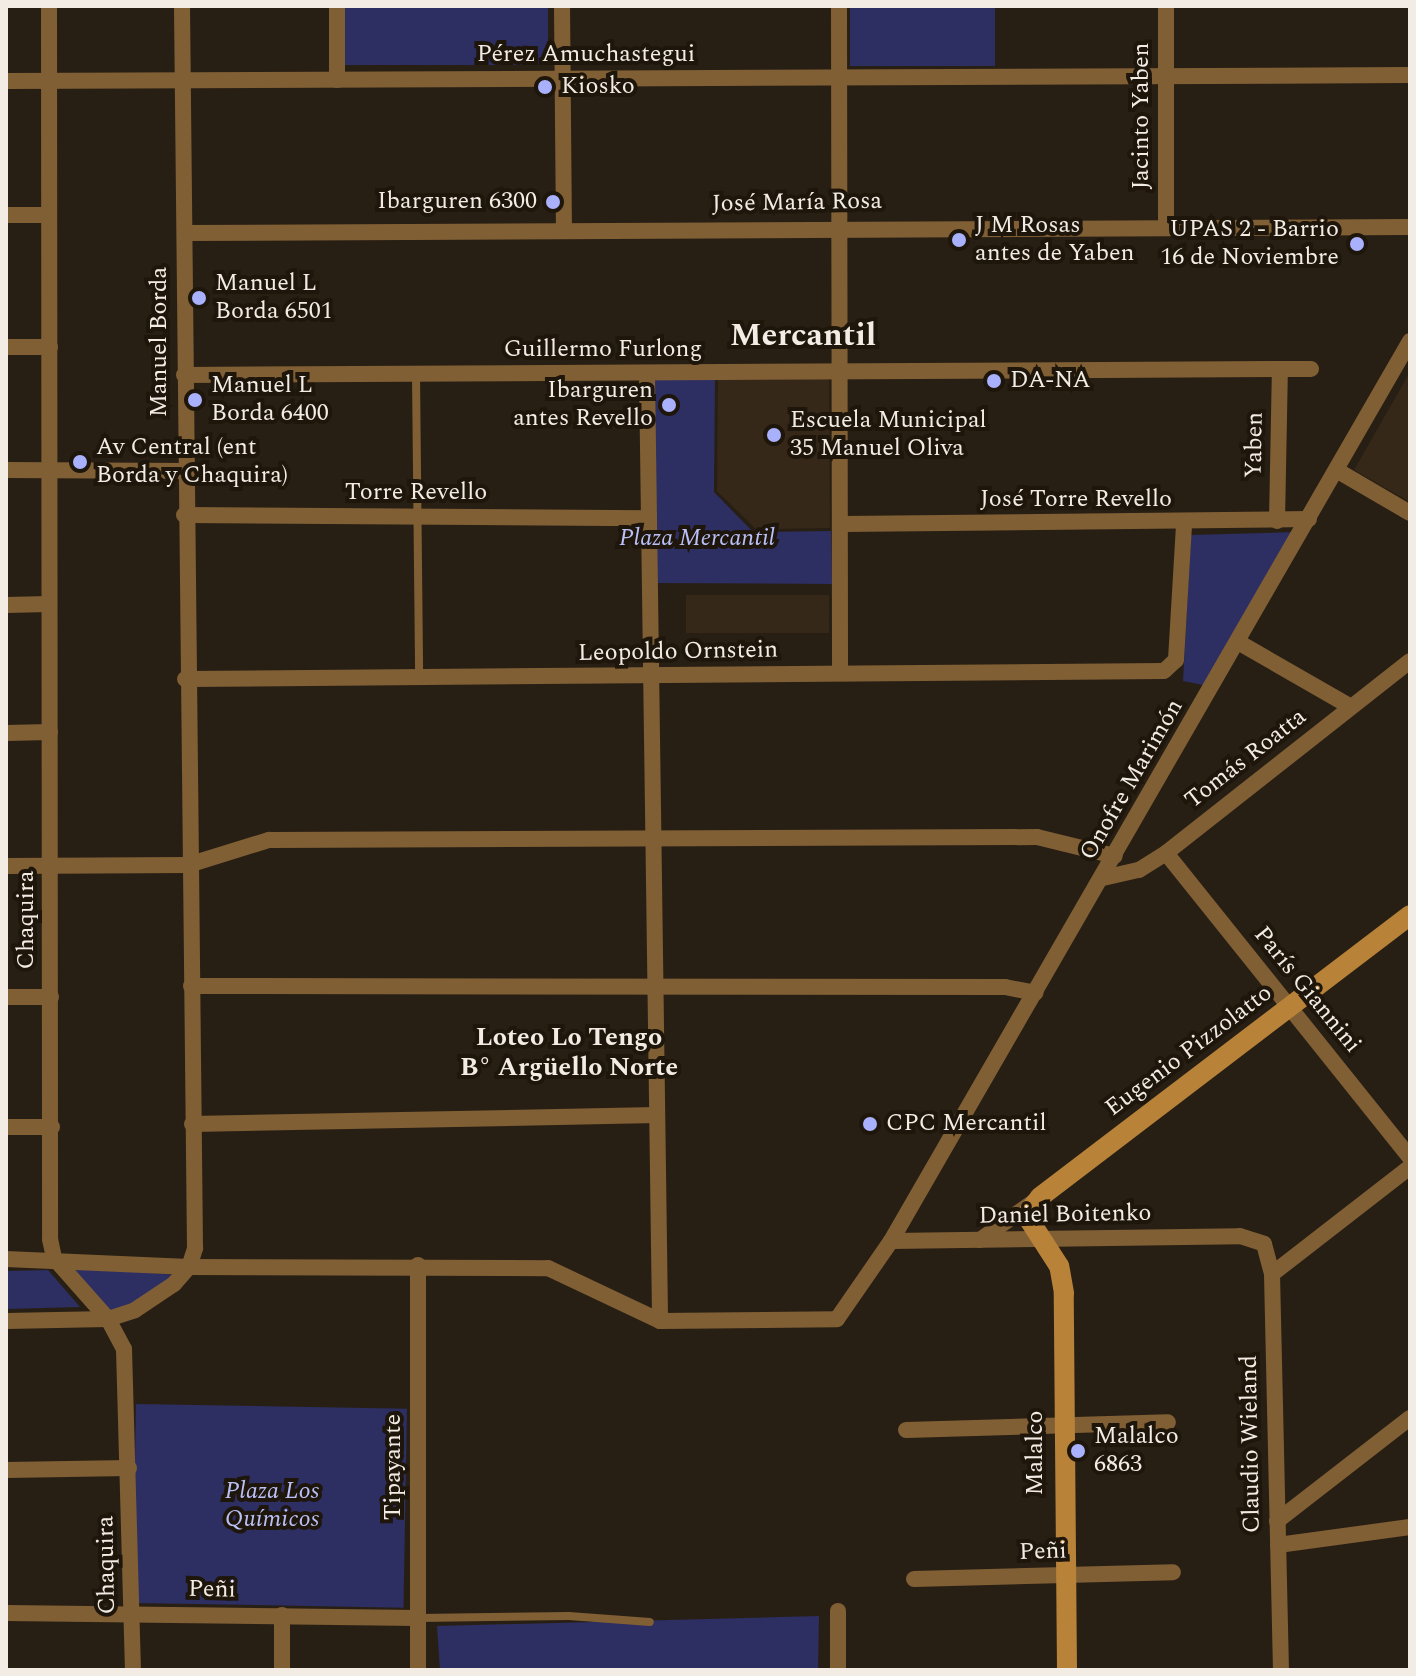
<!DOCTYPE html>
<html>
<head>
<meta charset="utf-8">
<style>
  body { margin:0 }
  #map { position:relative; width:1416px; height:1676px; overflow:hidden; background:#281f14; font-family:Spectral,serif }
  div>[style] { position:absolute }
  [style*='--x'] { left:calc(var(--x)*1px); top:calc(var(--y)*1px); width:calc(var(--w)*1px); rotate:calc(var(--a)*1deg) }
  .built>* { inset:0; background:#352819; transform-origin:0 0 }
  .green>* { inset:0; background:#2d2e62; transform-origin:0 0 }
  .lane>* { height:8px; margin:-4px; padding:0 4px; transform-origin:4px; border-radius:4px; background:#815f35 }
  .street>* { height:16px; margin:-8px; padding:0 8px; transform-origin:8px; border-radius:8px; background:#815f35 }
  .secondary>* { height:20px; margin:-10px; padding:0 10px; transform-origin:10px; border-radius:10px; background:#b88239 }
  .dots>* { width:22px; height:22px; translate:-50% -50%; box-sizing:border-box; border:4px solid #1e160b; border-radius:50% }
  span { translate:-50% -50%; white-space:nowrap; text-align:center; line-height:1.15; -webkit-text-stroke:8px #1e160b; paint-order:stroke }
  .street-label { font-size:24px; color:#f2ece5 }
  .poi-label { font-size:24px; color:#f2ece5 }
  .left { translate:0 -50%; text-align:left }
  .right { translate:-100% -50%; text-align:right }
  .park-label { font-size:24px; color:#bac0f8; font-style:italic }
  .neighbourhood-label { font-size:26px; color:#f2ece5; font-weight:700 }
  .district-label { font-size:32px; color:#f2ece5; font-weight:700 }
  .frame { position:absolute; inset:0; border:8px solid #f2ece5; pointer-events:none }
</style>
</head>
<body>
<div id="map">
  <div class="built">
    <div style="clip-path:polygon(1410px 372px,1410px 502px,1354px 470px)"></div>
    <div style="clip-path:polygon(829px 378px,830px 528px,756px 529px,717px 491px,718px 380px)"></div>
    <div style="left:829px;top:595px;width:38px;height:143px;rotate:90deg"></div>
  </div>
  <div class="green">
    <div style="left:340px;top:6px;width:208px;height:59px"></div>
    <div style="left:850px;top:6px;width:145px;height:60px"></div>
    <div style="clip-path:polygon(715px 378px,714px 492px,753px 532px,831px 531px,832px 584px,652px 583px,651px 379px)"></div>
    <div style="clip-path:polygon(1300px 532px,1213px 687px,1183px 681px,1191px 535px)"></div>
    <div style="clip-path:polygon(66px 1266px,175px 1275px,156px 1291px,108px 1314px)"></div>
    <div style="clip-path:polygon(48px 1270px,80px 1307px,6px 1309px,6px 1271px)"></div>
    <div style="left:136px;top:1404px;width:271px;height:199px;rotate:1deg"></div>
    <div style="clip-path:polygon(819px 1616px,818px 1670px,440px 1670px,437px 1626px)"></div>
  </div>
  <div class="lane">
    <div style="--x:416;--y:375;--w:301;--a:89.4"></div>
    <div style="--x:418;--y:1618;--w:151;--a:-0.8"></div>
    <div style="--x:569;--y:1616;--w:81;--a:4.2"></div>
  </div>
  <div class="street">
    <div style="--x:49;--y:6;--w:1233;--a:89.95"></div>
    <div style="--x:50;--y:1239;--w:19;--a:78"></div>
    <div style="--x:54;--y:1258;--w:81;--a:48.5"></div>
    <div style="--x:108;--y:1319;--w:34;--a:62"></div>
    <div style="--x:124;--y:1349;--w:321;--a:88.4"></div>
    <div style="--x:562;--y:6;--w:224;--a:89.5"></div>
    <div style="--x:839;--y:6;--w:666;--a:89.91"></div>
    <div style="--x:1166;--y:6;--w:219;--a:90"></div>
    <div style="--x:337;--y:80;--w:74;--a:-90"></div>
    <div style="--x:6;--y:81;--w:1404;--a:-0.24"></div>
    <div style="--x:6;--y:215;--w:43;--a:0"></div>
    <div style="--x:185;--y:233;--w:1225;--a:-0.28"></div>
    <div style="--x:6;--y:347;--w:44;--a:0"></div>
    <div style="--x:647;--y:374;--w:947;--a:89.21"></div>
    <div style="--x:184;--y:375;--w:1127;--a:-0.31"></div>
    <div style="--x:6;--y:470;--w:178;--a:0.3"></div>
    <div style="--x:1338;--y:471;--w:83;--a:30.3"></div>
    <div style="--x:184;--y:515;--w:464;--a:0.4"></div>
    <div style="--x:1277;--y:521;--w:150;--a:-88.9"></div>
    <div style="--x:843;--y:524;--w:466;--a:-0.6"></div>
    <div style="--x:6;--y:605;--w:43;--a:-1.3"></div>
    <div style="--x:1238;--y:642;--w:130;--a:29.9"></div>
    <div style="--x:185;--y:679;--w:979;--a:-0.47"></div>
    <div style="--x:1164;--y:671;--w:16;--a:-43"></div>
    <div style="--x:1176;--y:660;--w:136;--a:-86.6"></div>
    <div style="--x:6;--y:733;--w:44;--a:-1.3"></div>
    <div style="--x:1166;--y:853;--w:391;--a:51.3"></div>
    <div style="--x:6;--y:866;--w:182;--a:-0.3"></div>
    <div style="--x:188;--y:865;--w:85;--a:-17.2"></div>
    <div style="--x:269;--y:840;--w:768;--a:-0.22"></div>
    <div style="--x:1037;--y:837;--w:80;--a:13.7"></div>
    <div style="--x:1103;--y:878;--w:37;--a:-13"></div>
    <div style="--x:1139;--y:870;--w:32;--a:-32"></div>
    <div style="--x:1166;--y:853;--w:310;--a:-38.2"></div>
    <div style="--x:191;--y:986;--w:814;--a:0.07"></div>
    <div style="--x:1005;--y:987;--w:31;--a:11"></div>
    <div style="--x:6;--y:997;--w:45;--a:0"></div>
    <div style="--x:192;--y:1124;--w:465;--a:-1.1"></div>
    <div style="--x:6;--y:1127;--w:46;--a:0"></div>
    <div style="--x:980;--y:1240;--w:69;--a:-35.5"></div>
    <div style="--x:891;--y:1241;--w:349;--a:-0.8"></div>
    <div style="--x:1240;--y:1236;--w:25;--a:18"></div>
    <div style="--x:1264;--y:1244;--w:31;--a:75"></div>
    <div style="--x:1272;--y:1274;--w:396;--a:88.7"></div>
    <div style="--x:6;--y:1259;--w:183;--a:2.5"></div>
    <div style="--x:189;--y:1267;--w:359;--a:0.2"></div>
    <div style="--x:548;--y:1268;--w:124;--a:25.3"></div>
    <div style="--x:660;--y:1321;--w:177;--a:-0.6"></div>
    <div style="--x:837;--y:1319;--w:95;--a:-55.3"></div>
    <div style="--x:891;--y:1241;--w:1039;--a:-60.03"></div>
    <div style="--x:418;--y:1265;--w:405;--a:90"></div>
    <div style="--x:1272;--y:1274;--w:175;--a:-37.8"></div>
    <div style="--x:6;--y:1321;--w:102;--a:-1.1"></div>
    <div style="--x:108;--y:1319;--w:28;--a:-18"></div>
    <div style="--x:135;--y:1310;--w:47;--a:-33.7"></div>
    <div style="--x:174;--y:1284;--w:23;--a:-49"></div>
    <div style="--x:189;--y:1267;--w:20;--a:-72"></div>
    <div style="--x:195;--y:1248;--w:1242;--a:-90.6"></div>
    <div style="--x:906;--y:1430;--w:262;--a:-1.7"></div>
    <div style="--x:6;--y:1470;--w:123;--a:-0.9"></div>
    <div style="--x:1277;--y:1521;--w:168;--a:-37.8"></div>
    <div style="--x:1278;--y:1545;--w:133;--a:-7.8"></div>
    <div style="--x:914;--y:1579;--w:259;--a:-1.5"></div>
    <div style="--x:838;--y:1611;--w:59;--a:90"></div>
    <div style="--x:6;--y:1613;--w:411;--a:0.7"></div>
    <div style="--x:282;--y:1615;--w:55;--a:90"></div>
  </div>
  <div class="secondary">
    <div style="--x:1067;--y:1670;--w:377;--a:-90.5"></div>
    <div style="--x:1064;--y:1293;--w:27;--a:-100"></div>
    <div style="--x:1059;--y:1266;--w:54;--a:-122.8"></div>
    <div style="--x:1030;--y:1221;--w:11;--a:-90"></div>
    <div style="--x:1030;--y:1210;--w:16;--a:-52"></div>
    <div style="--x:1040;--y:1197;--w:465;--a:-37.3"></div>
  </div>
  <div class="dots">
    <div style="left:545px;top:87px;background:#a9b0fc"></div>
    <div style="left:553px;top:202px;background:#a9b0fc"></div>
    <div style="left:959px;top:240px;background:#a9b0fc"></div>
    <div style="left:1357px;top:244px;background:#a9b0fc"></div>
    <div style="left:199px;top:298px;background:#a9b0fc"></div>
    <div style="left:994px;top:381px;background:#a9b0fc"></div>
    <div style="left:195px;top:400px;background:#a9b0fc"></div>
    <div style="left:669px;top:405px;background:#a9b0fc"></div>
    <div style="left:774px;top:435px;background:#a9b0fc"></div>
    <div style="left:80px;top:462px;background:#a9b0fc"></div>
    <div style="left:870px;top:1124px;background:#a9b0fc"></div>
    <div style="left:1078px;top:1451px;background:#a9b0fc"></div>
  </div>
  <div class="street-label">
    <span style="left:586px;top:55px">Pérez Amuchastegui</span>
    <span style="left:1142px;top:116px;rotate:-90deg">Jacinto Yaben</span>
    <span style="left:797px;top:203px;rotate:-1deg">José María Rosa</span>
    <span style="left:160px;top:342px;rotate:-90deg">Manuel Borda</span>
    <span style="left:603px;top:350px">Guillermo Furlong</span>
    <span style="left:1255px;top:445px;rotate:-89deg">Yaben</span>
    <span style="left:416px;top:493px">Torre Revello</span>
    <span style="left:1076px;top:500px">José Torre Revello</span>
    <span style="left:678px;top:652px;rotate:-1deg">Leopoldo Ornstein</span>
    <span style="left:1246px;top:759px;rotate:-38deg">Tomás Roatta</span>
    <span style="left:1132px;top:780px;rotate:-60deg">Onofre Marimón</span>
    <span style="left:27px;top:920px;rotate:-90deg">Chaquira</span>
    <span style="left:1307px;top:990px;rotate:51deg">París Giannini</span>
    <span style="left:1189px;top:1051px;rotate:-37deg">Eugenio Pizzolatto</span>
    <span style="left:1065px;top:1215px;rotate:-1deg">Daniel Boitenko</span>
    <span style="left:1251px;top:1444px;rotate:-91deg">Claudio Wieland</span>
    <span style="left:1036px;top:1453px;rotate:-90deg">Malalco</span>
    <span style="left:394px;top:1467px;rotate:-90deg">Tipayante</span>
    <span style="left:1043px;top:1552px;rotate:-2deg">Peñi</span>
    <span style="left:107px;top:1565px;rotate:-91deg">Chaquira</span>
    <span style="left:212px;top:1590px;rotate:1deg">Peñi</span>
  </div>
  <div class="poi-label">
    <span class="left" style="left:561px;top:87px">Kiosko</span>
    <span class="right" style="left:537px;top:202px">Ibarguren 6300</span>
    <span class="left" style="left:975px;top:240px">J M Rosas<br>antes de Yaben</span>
    <span class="right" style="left:1339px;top:244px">UPAS 2 - Barrio<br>16 de Noviembre</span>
    <span class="left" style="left:215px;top:298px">Manuel L<br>Borda 6501</span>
    <span class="left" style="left:1010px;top:381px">DA-NA</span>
    <span class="left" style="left:211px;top:400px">Manuel L<br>Borda 6400</span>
    <span class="right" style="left:653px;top:405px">Ibarguren<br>antes Revello</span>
    <span class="left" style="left:790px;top:435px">Escuela Municipal<br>35 Manuel Oliva</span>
    <span class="left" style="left:96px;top:462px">Av Central (ent<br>Borda y Chaquira)</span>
    <span class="left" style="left:886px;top:1124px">CPC Mercantil</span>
    <span class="left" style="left:1094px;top:1451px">Malalco<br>6863</span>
  </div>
  <div class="park-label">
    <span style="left:697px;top:539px">Plaza Mercantil</span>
    <span style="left:272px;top:1506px">Plaza Los<br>Químicos</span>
  </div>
  <div class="neighbourhood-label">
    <span style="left:569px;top:1053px">Loteo Lo Tengo<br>B° Argüello Norte</span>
  </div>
  <div class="district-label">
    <span style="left:803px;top:336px">Mercantil</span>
  </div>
  <div class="frame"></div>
</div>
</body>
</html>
